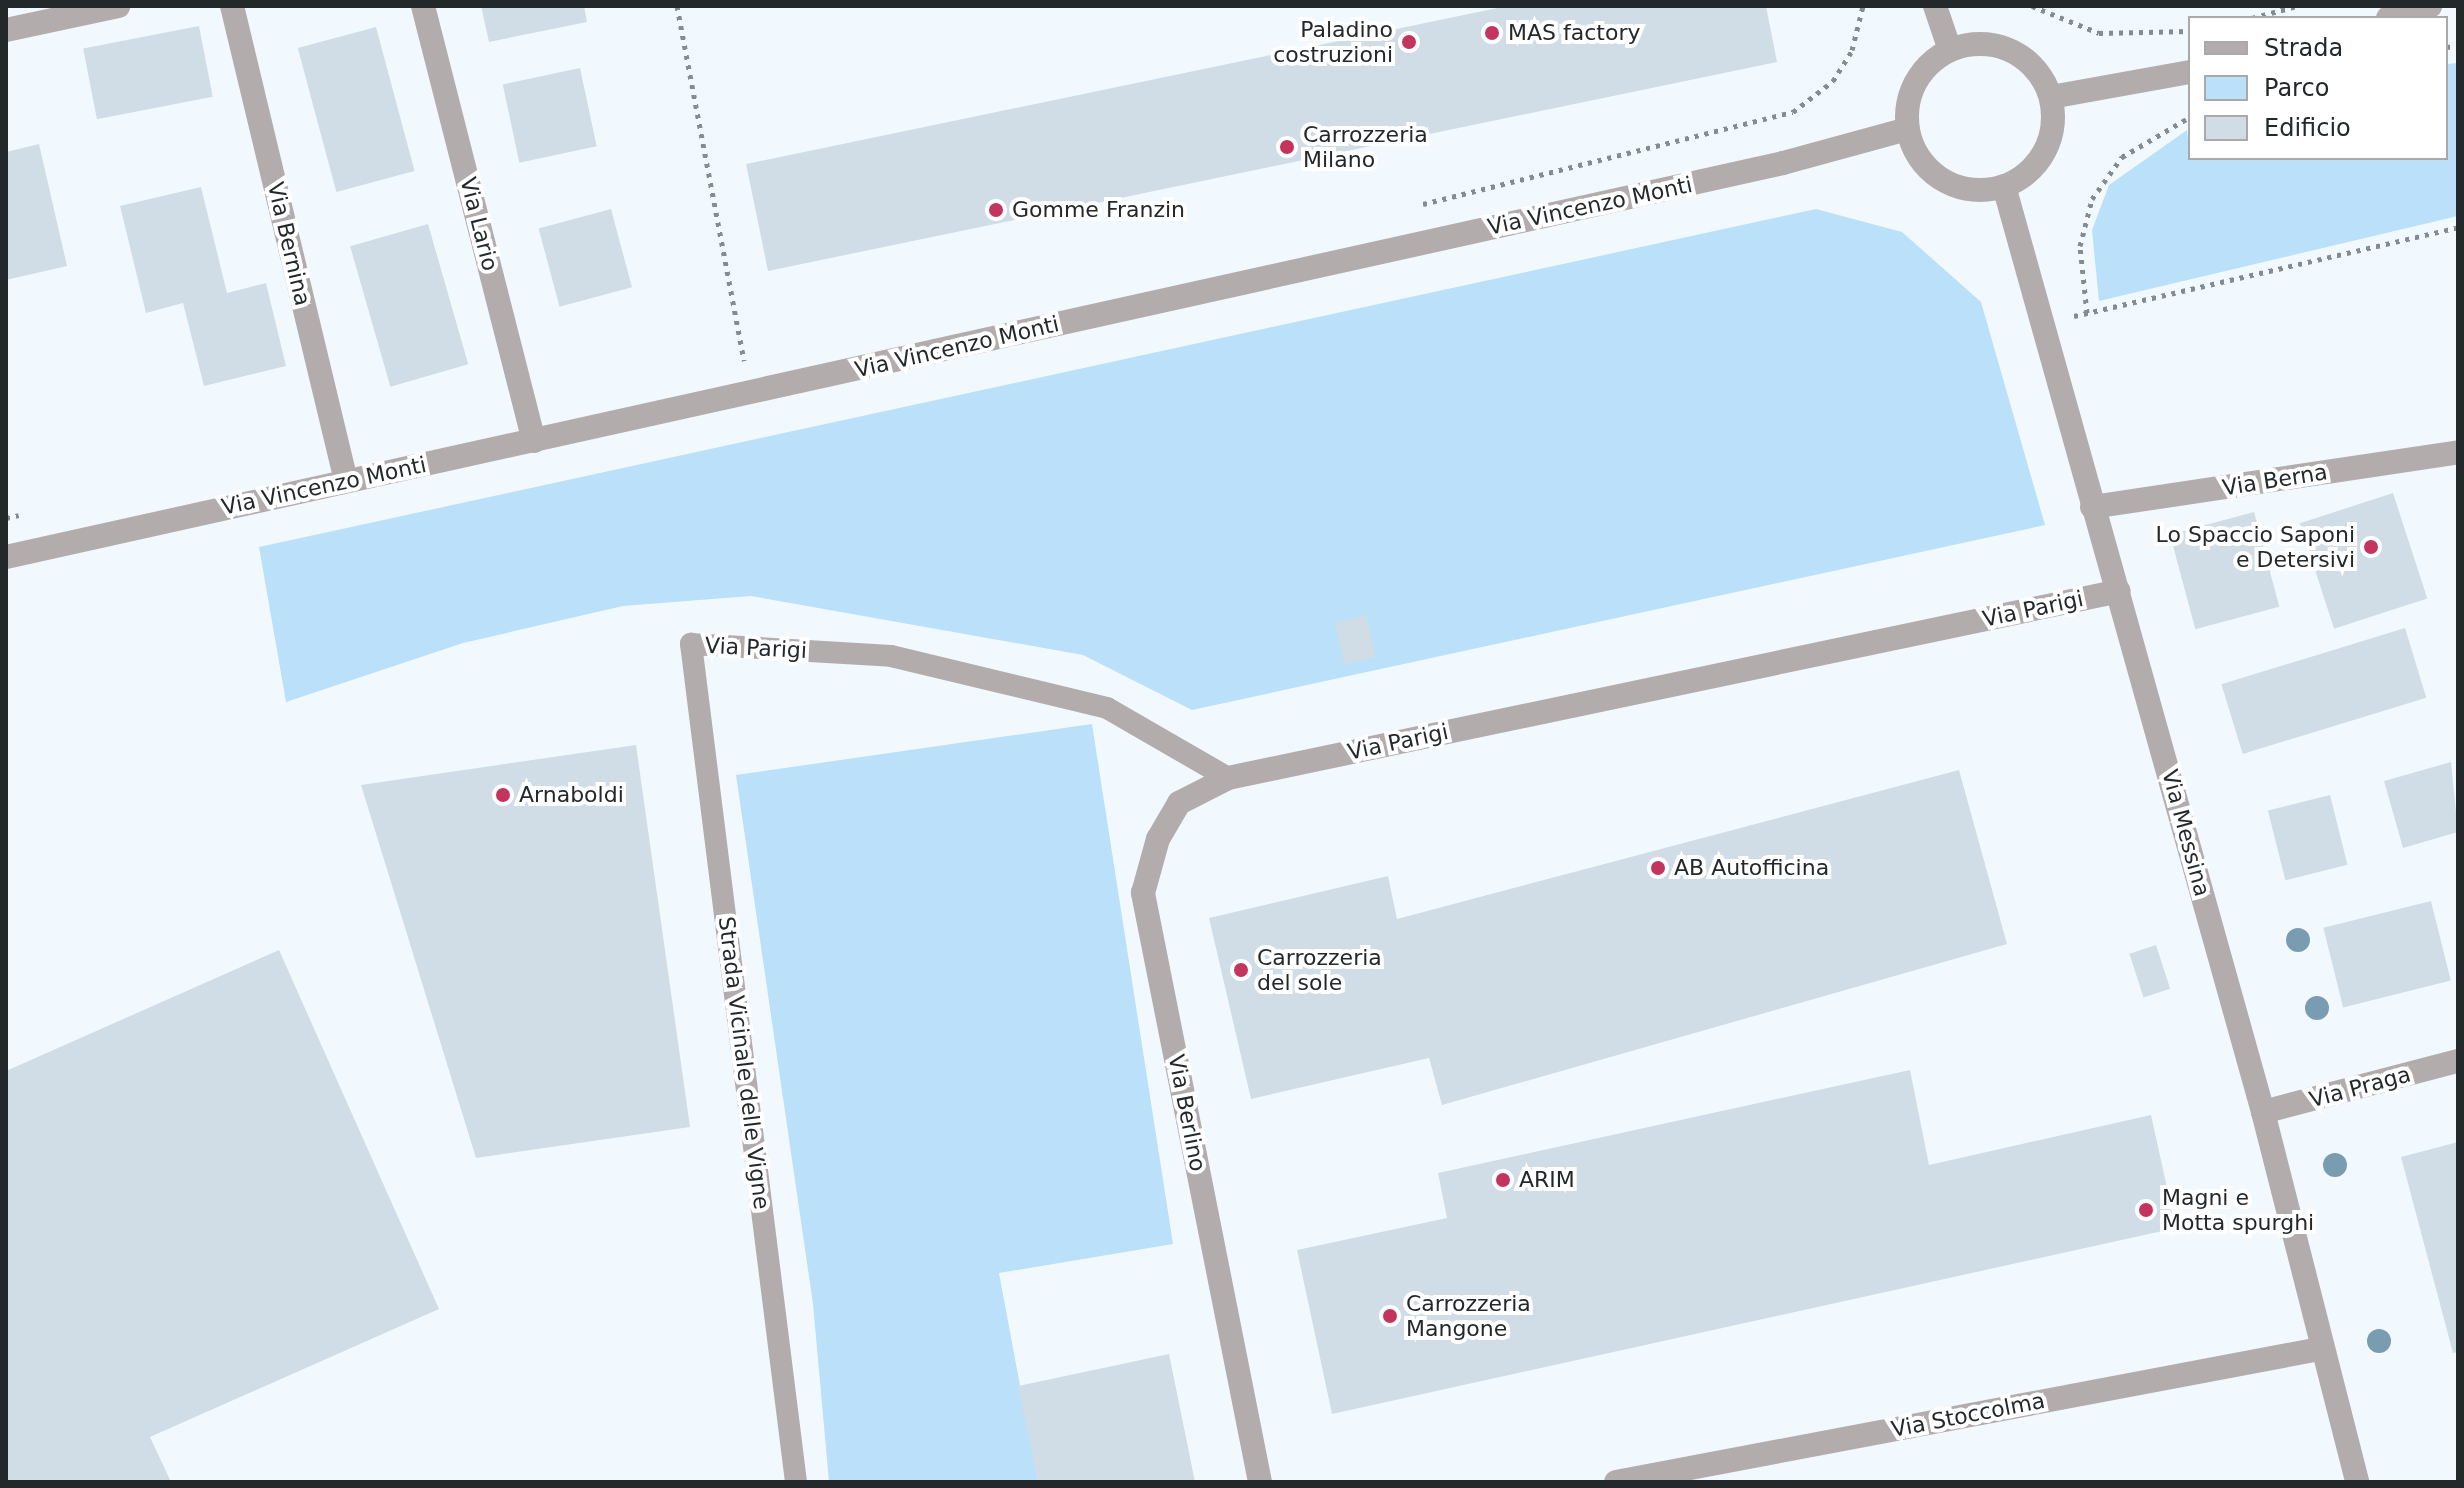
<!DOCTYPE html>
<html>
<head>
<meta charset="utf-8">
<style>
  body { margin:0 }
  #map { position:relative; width:2464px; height:1488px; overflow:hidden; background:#f1f9ff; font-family:"DejaVu Sans",sans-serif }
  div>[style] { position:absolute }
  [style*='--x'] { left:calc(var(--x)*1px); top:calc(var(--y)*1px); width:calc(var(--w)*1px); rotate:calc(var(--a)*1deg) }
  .green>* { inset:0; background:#bbe0fa }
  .building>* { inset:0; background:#d0dde6; transform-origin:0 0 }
  .path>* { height:5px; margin-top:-2.5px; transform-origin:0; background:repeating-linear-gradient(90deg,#858c90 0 4px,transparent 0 10px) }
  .service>* { height:22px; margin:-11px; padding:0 11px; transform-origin:11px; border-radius:11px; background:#b3acad }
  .minor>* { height:24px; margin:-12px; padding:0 12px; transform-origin:12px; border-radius:12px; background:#b3acad }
  .tertiary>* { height:24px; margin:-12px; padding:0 12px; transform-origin:12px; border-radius:12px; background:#b3acad }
  .tertiary>.ring { margin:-12px; padding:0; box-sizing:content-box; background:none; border:24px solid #b3acad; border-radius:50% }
  .trees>* { width:24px; height:24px; margin:-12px; border-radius:50%; background:#799cb1 }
  .dots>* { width:22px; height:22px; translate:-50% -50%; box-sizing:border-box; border:4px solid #fff; border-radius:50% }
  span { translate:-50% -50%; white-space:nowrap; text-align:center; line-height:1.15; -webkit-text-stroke:8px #fff; paint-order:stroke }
  .poi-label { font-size:22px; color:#23282b }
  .right { translate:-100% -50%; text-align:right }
  .left { translate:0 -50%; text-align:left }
  .street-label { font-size:22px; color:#23282b }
  .frame { position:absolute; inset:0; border:8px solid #23282b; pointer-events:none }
  .legend { position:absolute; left:2188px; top:16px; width:260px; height:144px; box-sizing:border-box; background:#fff; border:2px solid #a7a9aa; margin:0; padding:10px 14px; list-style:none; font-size:24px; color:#23282b }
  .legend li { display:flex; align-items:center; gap:16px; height:40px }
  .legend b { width:40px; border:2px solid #a7a9aa }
</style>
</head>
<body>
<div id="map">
  <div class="green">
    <div style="clip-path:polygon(2458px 63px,2458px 216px,2099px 301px,2092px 230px,2109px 185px,2187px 130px,2190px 158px,2446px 158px,2446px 64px)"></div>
    <div style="clip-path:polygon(1816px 209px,1902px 232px,1981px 302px,2045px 525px,1192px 710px,1083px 655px,751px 596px,623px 606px,463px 643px,286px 702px,259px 547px)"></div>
    <div style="clip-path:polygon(1092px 724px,1173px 1244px,999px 1273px,1038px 1482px,829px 1482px,813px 1304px,736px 775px)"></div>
  </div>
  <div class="building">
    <div style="clip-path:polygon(481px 6px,584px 6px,587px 22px,489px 42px)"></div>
    <div style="clip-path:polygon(1507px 6px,1766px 6px,1777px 62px,768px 271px,746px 164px)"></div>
    <div style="left:199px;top:26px;width:72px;height:118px;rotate:79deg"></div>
    <div style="left:376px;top:27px;width:149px;height:81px;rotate:75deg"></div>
    <div style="left:580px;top:68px;width:80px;height:79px;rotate:78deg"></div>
    <div style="clip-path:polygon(39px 144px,67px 266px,6px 280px,6px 152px)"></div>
    <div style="clip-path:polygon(201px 187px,227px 293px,266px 283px,286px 366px,204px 386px,183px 303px,146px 313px,120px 206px)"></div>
    <div style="left:611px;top:209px;width:81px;height:75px;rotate:75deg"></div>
    <div style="left:428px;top:224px;width:146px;height:81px;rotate:74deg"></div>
    <div style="left:2393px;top:493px;width:111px;height:98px;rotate:72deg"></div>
    <div style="left:2254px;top:512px;width:98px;height:87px;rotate:75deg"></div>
    <div style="left:1366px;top:615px;width:43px;height:32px;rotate:77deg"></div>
    <div style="left:2405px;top:628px;width:73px;height:192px;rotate:73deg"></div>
    <div style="clip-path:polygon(636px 745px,690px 1127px,476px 1158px,361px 785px)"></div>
    <div style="clip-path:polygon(2451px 762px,2458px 832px,2403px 848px,2384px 781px)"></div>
    <div style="clip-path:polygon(1959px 770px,2007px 944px,1442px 1105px,1429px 1058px,1251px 1099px,1209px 918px,1388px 876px,1397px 919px)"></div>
    <div style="left:2330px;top:795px;width:72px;height:64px;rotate:76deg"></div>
    <div style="left:2431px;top:901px;width:82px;height:111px;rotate:76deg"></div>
    <div style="left:2156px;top:945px;width:46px;height:28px;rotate:72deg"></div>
    <div style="clip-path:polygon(279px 950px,439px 1309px,150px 1437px,171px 1482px,6px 1482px,6px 1071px)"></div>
    <div style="clip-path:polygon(1910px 1070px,1929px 1165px,2151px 1115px,2176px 1228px,1332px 1414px,1297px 1250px,1447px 1218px,1438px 1173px)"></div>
    <div style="clip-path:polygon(2458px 1142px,2458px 1352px,2453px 1353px,2401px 1157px)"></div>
    <div style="clip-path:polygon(1169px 1354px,1195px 1482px,1038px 1482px,1018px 1386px)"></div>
  </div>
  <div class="path">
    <div style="--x:677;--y:6;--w:361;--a:79.3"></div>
    <div style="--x:2032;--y:6;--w:72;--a:21.9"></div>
    <div style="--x:2099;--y:33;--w:91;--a:-1.3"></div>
    <div style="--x:2252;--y:18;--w:47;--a:-14.9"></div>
    <div style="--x:2446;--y:47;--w:12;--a:-5"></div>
    <div style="--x:1423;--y:204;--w:381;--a:-14"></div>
    <div style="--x:1793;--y:112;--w:51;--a:-37.8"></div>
    <div style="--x:1833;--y:81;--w:36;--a:-58"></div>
    <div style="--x:1852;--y:50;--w:45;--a:-76"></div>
    <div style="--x:2087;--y:313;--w:67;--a:-96"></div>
    <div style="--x:2080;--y:246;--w:49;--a:-75.7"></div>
    <div style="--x:2092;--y:199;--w:52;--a:-54.5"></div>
    <div style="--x:2122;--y:157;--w:79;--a:-30.5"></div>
    <div style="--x:2074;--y:316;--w:394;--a:-13"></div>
    <div style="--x:6;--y:518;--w:13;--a:-13"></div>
  </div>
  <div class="service">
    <div style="--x:796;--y:1482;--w:845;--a:-97.14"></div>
    <div style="--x:691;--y:644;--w:200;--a:3.4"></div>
    <div style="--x:891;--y:656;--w:222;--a:13.5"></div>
    <div style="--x:1107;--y:708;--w:140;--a:30"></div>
  </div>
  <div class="minor">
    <div style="--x:232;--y:6;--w:488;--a:76.5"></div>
    <div style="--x:423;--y:6;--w:449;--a:75.7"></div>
    <div style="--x:6;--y:30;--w:115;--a:-12.1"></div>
    <div style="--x:2004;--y:186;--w:962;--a:74.37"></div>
    <div style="--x:2263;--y:1112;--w:382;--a:75.7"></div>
    <div style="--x:2092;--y:507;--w:370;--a:-8.5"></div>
    <div style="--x:2263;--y:1112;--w:202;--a:-14.7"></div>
    <div style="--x:1260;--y:1482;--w:601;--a:-101.24"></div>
    <div style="--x:1143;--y:893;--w:56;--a:-74.5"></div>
    <div style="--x:1158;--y:839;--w:42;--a:-59.7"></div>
    <div style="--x:1179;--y:803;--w:55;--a:-27"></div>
    <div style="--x:1228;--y:778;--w:910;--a:-11.85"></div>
    <div style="--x:1616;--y:1482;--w:716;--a:-10.7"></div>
  </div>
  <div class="tertiary">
    <div style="--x:1935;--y:6;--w:46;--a:71.2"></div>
    <div style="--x:2388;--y:18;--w:44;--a:-15.9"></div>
    <div class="ring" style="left:1907px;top:44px;width:122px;height:122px"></div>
    <div style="--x:2051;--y:97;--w:141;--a:-10.2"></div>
    <div style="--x:6;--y:557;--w:1820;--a:-12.5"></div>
    <div style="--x:1783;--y:163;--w:129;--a:-15.3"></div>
  </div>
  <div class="trees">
    <div style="left:2298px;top:940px"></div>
    <div style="left:2317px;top:1008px"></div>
    <div style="left:2335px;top:1165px"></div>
    <div style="left:2379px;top:1341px"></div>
  </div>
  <div class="dots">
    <div style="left:1492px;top:33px;background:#c3345e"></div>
    <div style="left:1409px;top:42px;background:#c3345e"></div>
    <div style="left:1287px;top:147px;background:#c3345e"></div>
    <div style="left:996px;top:210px;background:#c3345e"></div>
    <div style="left:2371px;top:547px;background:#c3345e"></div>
    <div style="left:503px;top:795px;background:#c3345e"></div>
    <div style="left:1658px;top:868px;background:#c3345e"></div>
    <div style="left:1241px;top:970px;background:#c3345e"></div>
    <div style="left:1503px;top:1180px;background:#c3345e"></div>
    <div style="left:2146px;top:1210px;background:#c3345e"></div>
    <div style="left:1390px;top:1316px;background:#c3345e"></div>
  </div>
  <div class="poi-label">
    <span class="right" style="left:1393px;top:42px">Paladino<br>costruzioni</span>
    <span class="left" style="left:1508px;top:33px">MAS factory</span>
    <span class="left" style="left:1303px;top:147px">Carrozzeria<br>Milano</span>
    <span class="left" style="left:1012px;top:210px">Gomme Franzin</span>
    <span class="right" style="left:2355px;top:547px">Lo Spaccio Saponi<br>e Detersivi</span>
    <span class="left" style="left:519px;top:795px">Arnaboldi</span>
    <span class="left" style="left:1674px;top:868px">AB Autofficina</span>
    <span class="left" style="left:1257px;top:970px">Carrozzeria<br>del sole</span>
    <span class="left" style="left:1519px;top:1180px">ARIM</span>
    <span class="left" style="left:2162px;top:1210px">Magni e<br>Motta spurghi</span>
    <span class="left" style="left:1406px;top:1316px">Carrozzeria<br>Mangone</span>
  </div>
  <div class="street-label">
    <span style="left:1590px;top:206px;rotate:-12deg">Via Vincenzo Monti</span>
    <span style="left:479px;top:224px;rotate:76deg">Via Lario</span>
    <span style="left:289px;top:244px;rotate:77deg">Via Bernina</span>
    <span style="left:957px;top:347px;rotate:-13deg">Via Vincenzo Monti</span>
    <span style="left:2275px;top:480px;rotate:-9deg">Via Berna</span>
    <span style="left:324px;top:486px;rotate:-12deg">Via Vincenzo Monti</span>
    <span style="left:2033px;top:609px;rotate:-12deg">Via Parigi</span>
    <span style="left:756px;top:648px;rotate:3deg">Via Parigi</span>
    <span style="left:1398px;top:742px;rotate:-12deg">Via Parigi</span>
    <span style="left:2186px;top:833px;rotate:75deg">Via Messina</span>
    <span style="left:744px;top:1063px;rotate:83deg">Strada Vicinale delle Vigne</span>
    <span style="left:2360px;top:1087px;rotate:-15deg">Via Praga</span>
    <span style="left:1187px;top:1113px;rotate:79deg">Via Berlino</span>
    <span style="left:1968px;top:1415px;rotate:-11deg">Via Stoccolma</span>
  </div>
  <div class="frame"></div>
  <ul class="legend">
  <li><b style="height:10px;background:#b3acad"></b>Strada</li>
  <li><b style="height:22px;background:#bbe0fa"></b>Parco</li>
  <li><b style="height:22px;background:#d0dde6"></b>Edificio</li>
  </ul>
</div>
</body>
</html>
